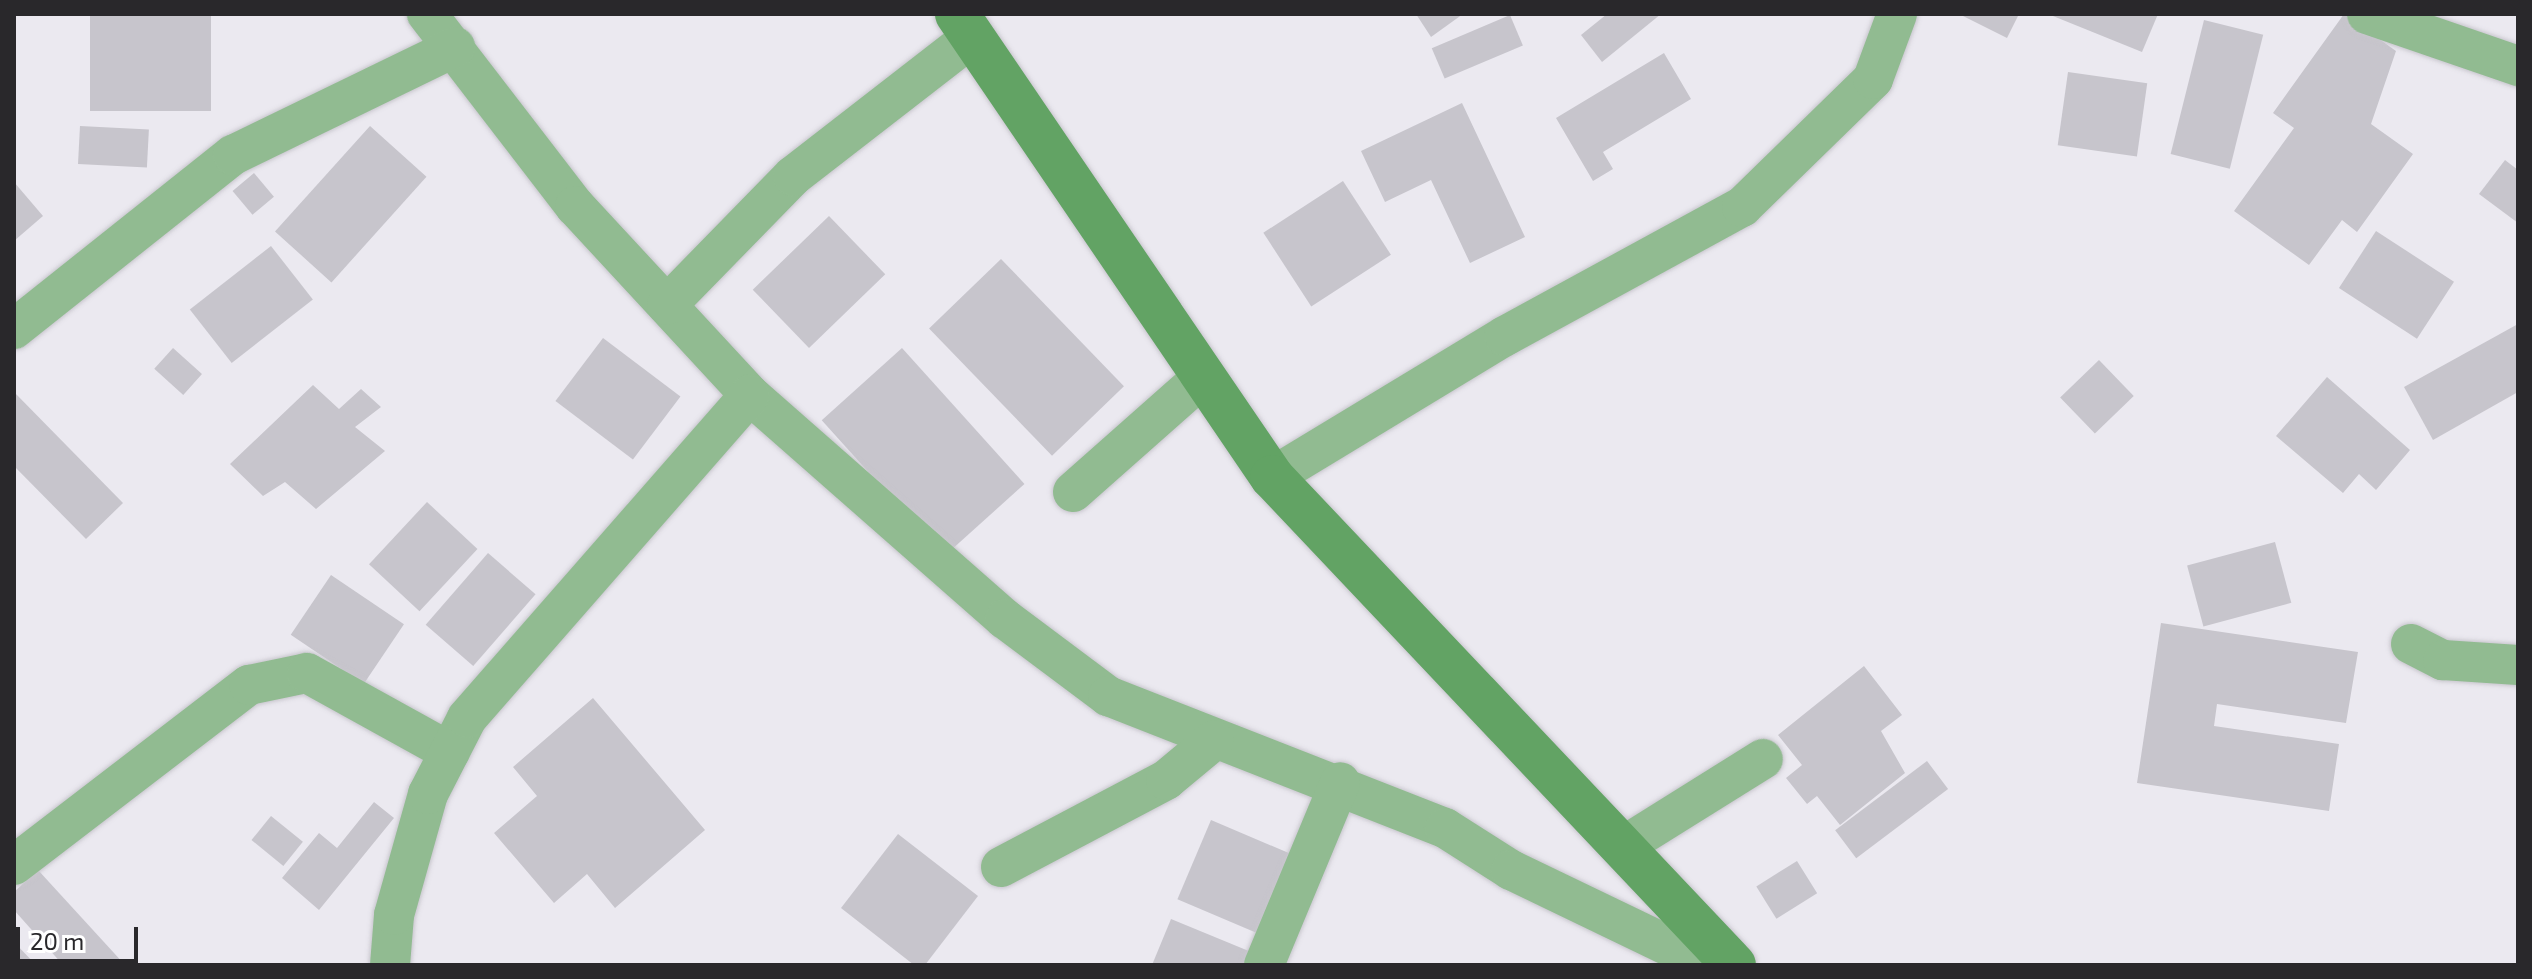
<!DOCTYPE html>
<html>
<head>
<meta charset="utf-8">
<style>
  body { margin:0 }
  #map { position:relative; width:2532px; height:979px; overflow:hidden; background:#ebe9f0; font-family:"Exo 2",sans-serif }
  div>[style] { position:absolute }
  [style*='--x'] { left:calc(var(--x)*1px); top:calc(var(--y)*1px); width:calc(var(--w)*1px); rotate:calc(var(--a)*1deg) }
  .building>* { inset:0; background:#c7c5cc; transform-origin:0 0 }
  .roads { filter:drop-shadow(0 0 2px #c8c6cd) drop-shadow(0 0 2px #c8c6cd) }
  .street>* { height:40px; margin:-20px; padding:0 20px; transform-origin:20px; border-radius:20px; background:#91bb91 }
  .secondary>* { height:44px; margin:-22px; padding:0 22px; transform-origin:22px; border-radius:22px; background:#62a364 }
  span { translate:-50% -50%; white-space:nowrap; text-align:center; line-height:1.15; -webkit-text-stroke:6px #fff; paint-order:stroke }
  .frame { position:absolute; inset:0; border:16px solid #29282b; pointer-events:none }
  .scale { position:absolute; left:16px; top:927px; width:122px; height:36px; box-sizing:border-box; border:4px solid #29282b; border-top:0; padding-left:10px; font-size:24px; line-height:28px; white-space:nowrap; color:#29282b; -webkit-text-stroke:6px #fff; paint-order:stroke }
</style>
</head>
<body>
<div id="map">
  <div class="building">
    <div style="left:90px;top:14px;width:121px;height:97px"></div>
    <div style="clip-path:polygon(1416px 14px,1463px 14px,1431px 37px)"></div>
    <div style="clip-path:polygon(1607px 14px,1661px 14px,1602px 62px,1581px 35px)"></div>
    <div style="clip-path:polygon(1959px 14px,2019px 14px,2007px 38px)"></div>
    <div style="clip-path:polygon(2048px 14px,2158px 14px,2142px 52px)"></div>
    <div style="clip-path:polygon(2344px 14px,2396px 51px,2371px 124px,2413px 154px,2357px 232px,2342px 220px,2309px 265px,2234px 211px,2294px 128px,2273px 113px)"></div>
    <div style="left:1510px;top:15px;width:33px;height:85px;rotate:67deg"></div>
    <div style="left:2204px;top:20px;width:61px;height:138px;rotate:14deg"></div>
    <div style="clip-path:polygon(1664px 53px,1691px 99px,1603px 152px,1613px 169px,1593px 181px,1556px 118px)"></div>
    <div style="left:2068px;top:72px;width:80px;height:74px;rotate:8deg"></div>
    <div style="clip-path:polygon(1462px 103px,1525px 237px,1470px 263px,1431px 180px,1385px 202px,1361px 151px)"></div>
    <div style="left:80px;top:126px;width:69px;height:38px;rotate:3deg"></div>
    <div style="left:370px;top:126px;width:76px;height:142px;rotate:42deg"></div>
    <div style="clip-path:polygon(2505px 160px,2518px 170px,2518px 223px,2479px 194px)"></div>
    <div style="left:254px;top:173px;width:31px;height:28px;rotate:50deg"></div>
    <div style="left:1343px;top:181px;width:88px;height:95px;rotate:57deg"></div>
    <div style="clip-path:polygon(14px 182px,43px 216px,14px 241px)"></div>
    <div style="left:829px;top:216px;width:81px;height:106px;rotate:46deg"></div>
    <div style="left:2376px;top:231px;width:93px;height:68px;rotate:33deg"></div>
    <div style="left:271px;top:246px;width:68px;height:103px;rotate:52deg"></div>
    <div style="left:1001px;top:259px;width:177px;height:100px;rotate:46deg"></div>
    <div style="clip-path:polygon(2518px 324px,2518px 392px,2433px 440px,2404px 387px)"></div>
    <div style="left:603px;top:338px;width:97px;height:79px;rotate:37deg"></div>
    <div style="left:173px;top:348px;width:39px;height:28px;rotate:42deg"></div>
    <div style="left:902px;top:348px;width:183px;height:108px;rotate:48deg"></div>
    <div style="left:2099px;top:360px;width:50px;height:54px;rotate:46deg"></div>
    <div style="clip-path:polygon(2327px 377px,2410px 450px,2376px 490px,2359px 474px,2343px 493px,2276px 436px)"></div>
    <div style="clip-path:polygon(313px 385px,339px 409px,361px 389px,381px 407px,355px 427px,385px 451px,316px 509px,285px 482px,263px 496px,230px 464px)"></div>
    <div style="clip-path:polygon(14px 392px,123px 503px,86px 539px,14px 466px)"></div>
    <div style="left:427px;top:502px;width:69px;height:85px;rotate:43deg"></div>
    <div style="left:2275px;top:542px;width:63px;height:91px;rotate:75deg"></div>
    <div style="left:488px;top:553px;width:63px;height:95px;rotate:41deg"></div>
    <div style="left:331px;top:575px;width:88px;height:72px;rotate:34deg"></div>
    <div style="clip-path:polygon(2161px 623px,2358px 652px,2346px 723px,2217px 704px,2214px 726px,2339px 744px,2329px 811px,2137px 783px)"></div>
    <div style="clip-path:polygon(1864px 666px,1902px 715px,1881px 731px,1905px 773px,1840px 825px,1817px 796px,1807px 804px,1786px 778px,1802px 765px,1778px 735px)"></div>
    <div style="clip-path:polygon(593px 698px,705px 830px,615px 908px,587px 874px,554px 903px,494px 833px,537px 796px,513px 767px)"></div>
    <div style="left:1927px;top:761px;width:35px;height:115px;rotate:53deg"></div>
    <div style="clip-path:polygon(374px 802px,394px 818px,319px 910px,282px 878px,319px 833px,337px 848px)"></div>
    <div style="left:271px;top:816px;width:41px;height:31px;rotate:39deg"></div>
    <div style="left:1211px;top:820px;width:94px;height:86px;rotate:23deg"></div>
    <div style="clip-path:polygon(898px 834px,978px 896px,925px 965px,914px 965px,841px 908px)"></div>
    <div style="left:1797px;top:861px;width:38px;height:48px;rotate:58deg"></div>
    <div style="clip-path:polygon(38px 870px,125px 965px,63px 965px,14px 910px,14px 892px)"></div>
    <div style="clip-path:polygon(1171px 919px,1256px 954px,1251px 965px,1152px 965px)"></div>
    <div style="clip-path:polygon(14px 942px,36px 965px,14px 965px)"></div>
  </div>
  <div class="roads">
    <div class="street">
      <div style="--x:427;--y:14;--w:242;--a:52.4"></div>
      <div style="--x:575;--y:206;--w:258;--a:47.2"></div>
      <div style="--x:750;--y:395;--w:339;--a:41.3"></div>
      <div style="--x:1005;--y:619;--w:129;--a:36.8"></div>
      <div style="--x:1108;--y:696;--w:362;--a:21.4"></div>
      <div style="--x:1445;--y:828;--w:78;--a:32.5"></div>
      <div style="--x:1511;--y:870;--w:219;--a:25.7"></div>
      <div style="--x:2367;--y:14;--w:160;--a:19"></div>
      <div style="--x:667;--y:305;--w:180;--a:-45.7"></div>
      <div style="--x:793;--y:176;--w:227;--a:-37.8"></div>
      <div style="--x:14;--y:329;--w:280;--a:-38.5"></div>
      <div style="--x:233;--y:155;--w:247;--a:-25.9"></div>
      <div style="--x:1272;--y:477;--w:272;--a:-31.2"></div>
      <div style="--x:1505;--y:336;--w:270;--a:-28.6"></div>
      <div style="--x:1742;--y:207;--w:183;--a:-44.3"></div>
      <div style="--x:1873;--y:79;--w:69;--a:-69.7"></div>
      <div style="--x:1073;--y:492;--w:174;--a:-41.5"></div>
      <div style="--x:2411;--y:644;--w:36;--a:27"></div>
      <div style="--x:2443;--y:660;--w:75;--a:3.8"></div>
      <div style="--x:1622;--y:847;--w:166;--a:-32"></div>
      <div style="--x:14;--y:865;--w:296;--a:-37.5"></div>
      <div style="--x:249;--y:685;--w:59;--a:-11.7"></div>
      <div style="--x:307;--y:673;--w:163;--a:28.9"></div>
      <div style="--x:1001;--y:867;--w:187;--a:-27.8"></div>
      <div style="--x:1166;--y:780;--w:62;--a:-39.8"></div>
      <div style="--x:390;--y:965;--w:50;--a:-85.4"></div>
      <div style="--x:394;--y:915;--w:126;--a:-74.3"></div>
      <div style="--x:428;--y:794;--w:85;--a:-62.8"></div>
      <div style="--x:467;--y:718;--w:429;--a:-48.8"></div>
      <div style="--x:1264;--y:965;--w:198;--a:-67.4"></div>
    </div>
    <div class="secondary">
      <div style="--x:957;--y:14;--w:560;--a:55.77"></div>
      <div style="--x:1272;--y:477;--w:672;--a:46.57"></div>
    </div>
  </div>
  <div class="frame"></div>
  <div class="scale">20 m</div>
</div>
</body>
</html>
